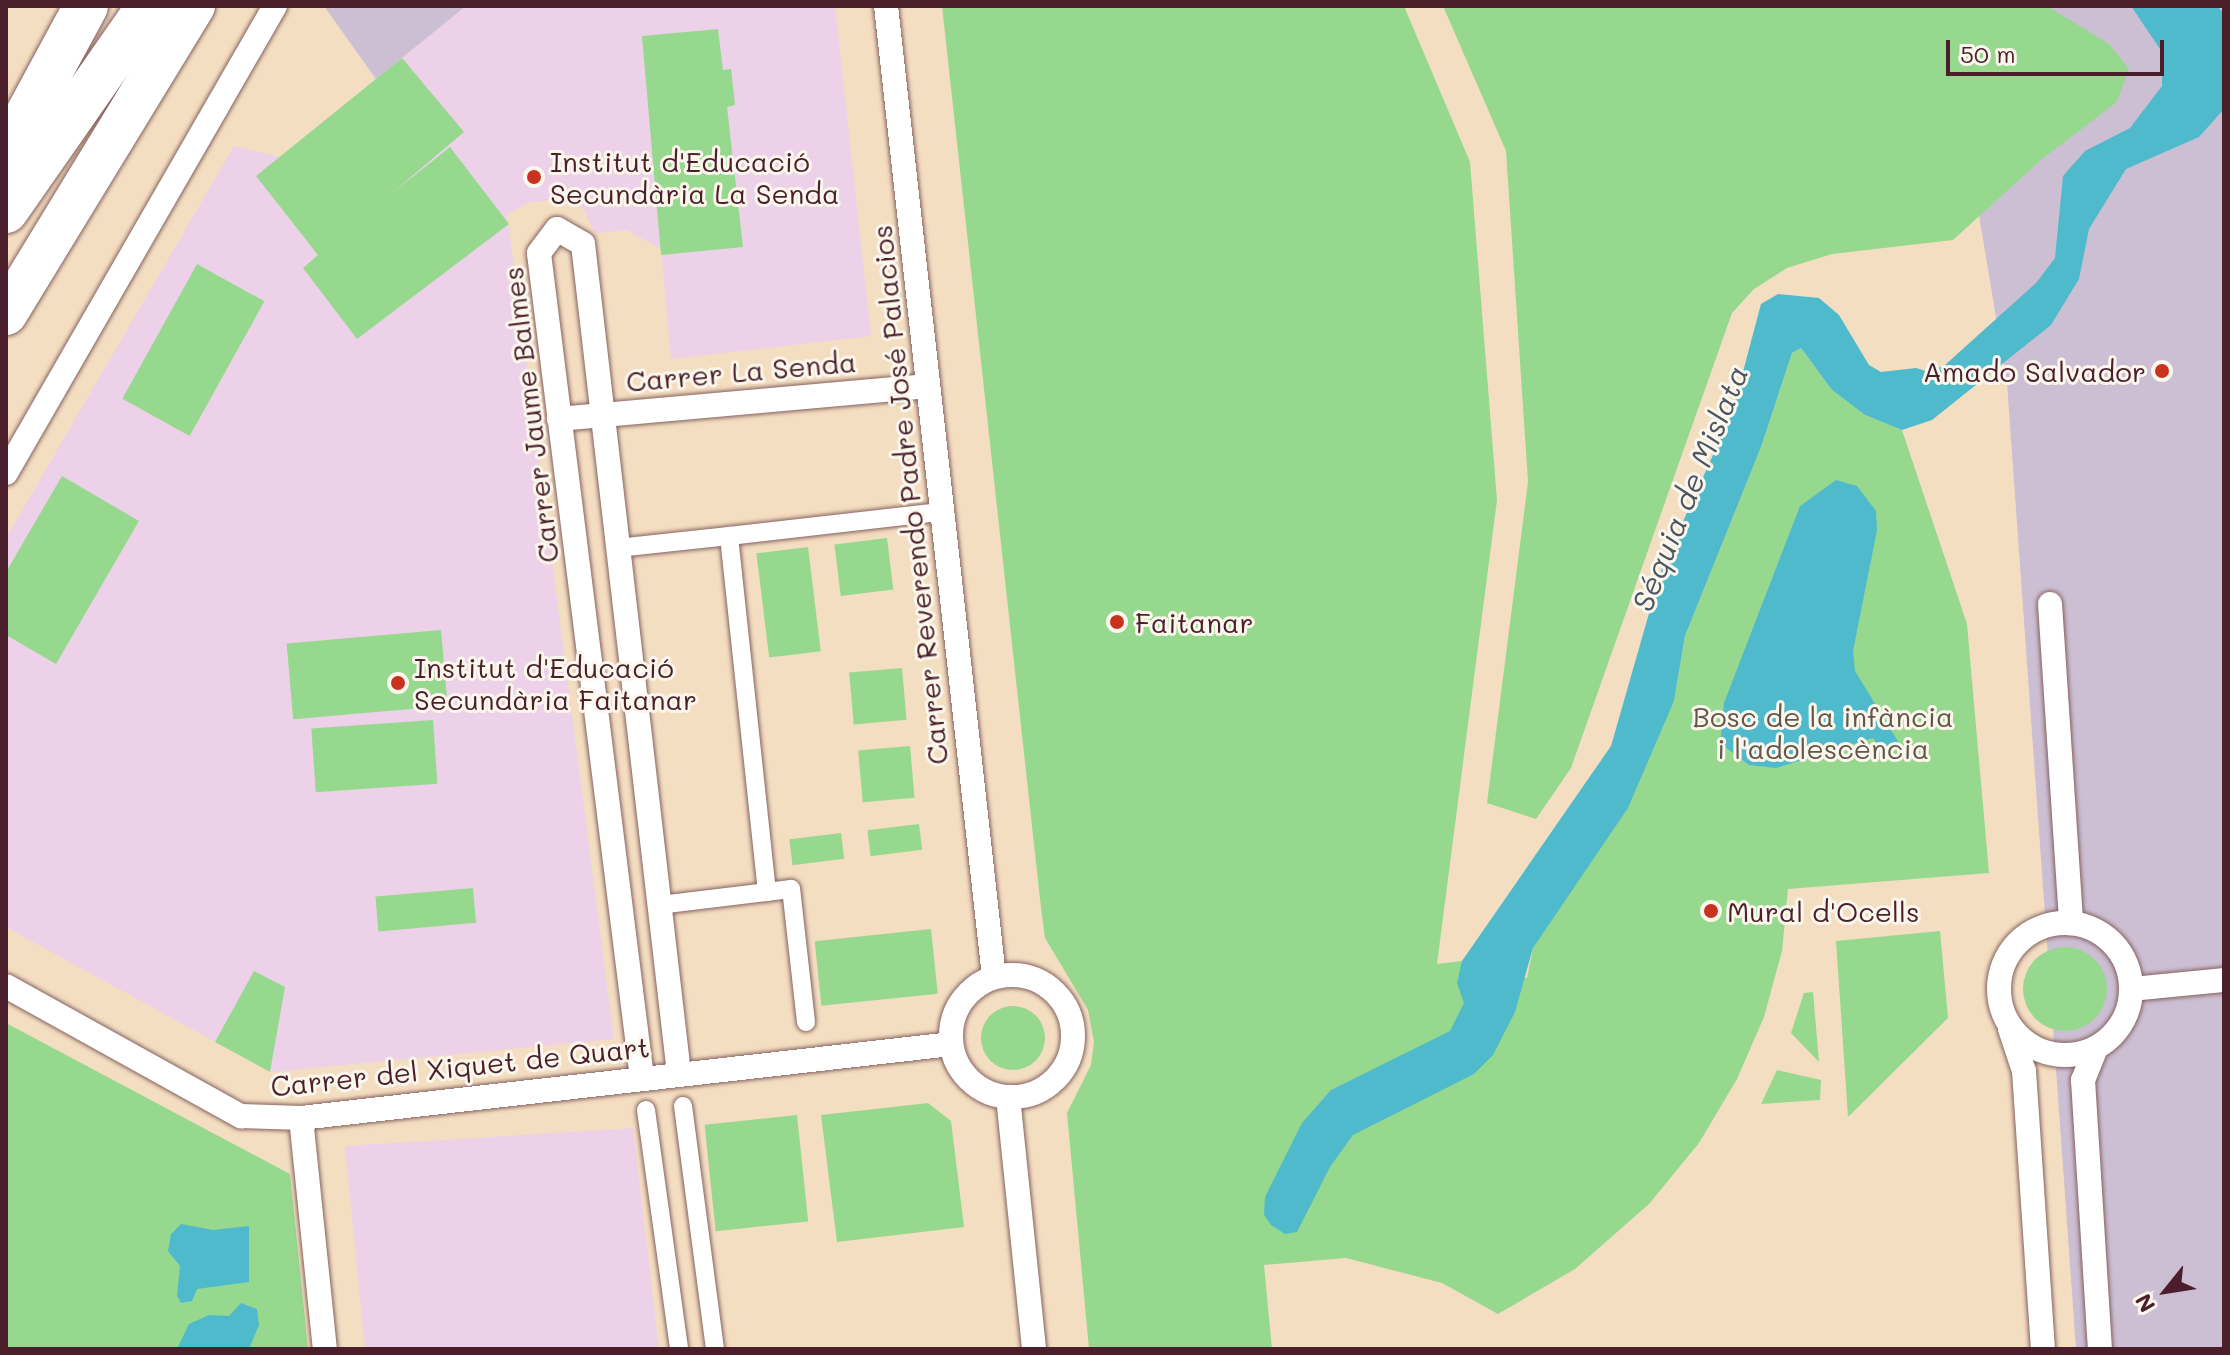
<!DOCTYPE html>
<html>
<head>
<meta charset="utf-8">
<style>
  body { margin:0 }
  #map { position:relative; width:2230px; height:1355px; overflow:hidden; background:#f4dec1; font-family:Mali,sans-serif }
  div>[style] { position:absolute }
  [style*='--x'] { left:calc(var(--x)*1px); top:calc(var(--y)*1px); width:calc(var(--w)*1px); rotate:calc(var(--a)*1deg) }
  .built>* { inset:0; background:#edd1e9 }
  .industrial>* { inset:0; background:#ccbfd4 }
  .green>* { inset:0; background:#97d88f; transform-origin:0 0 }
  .round { border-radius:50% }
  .water>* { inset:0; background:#4fbacb }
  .roads { filter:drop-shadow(0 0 2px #866260) drop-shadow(0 0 2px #866260) }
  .pedestrian>* { height:18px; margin:-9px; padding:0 9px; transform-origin:9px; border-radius:9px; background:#fff }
  .minor>* { height:24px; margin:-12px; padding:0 12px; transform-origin:12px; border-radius:12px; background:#fff }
  .minor>.ring { margin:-12px; padding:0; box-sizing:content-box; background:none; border:24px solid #fff; border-radius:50% }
  .trunk>* { height:42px; margin:-21px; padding:0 21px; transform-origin:21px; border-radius:21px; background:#fff }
  .motorway>* { height:44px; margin:-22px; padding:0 22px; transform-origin:22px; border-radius:22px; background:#fff }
  .dots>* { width:22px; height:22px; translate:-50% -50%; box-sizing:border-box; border:4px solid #fbf7ec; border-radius:50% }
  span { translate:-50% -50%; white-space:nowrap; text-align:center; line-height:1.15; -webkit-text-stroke:6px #fbf7ec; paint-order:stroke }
  .poi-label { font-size:28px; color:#4a1f2b }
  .left { translate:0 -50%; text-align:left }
  .right { translate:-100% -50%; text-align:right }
  .street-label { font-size:28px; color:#4a1f2b }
  .park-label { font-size:28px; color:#615649 }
  .water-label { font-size:30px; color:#4c5563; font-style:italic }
  .frame { position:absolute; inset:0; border:8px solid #4a1f2b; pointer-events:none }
  .north { position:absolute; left:2126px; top:1251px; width:80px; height:80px; -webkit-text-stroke:6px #fbf7ec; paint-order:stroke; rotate:240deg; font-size:22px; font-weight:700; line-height:32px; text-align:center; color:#4a1f2b }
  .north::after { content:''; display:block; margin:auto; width:28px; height:36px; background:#4a1f2b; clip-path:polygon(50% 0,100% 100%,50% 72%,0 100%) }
  .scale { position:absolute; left:1946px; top:40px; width:218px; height:36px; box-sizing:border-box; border:4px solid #4a1f2b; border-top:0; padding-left:10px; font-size:24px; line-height:28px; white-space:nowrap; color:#4a1f2b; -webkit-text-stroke:6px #fbf7ec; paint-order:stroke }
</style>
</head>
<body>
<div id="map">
  <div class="built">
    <div style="clip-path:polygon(466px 6px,835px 6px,871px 336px,671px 359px,661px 249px,627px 230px,595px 233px,584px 210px,567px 199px,530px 202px,507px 214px,614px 1039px,270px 1072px,6px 927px,6px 538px,234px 146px,280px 157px)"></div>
    <div style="clip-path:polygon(633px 1128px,659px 1349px,365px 1349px,345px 1146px)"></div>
  </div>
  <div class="industrial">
    <div style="clip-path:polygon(324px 6px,466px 6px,376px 79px)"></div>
    <div style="clip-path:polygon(1944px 6px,2224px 6px,2224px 1349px,2076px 1349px,2007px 383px)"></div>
  </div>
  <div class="green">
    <div style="clip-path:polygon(942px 6px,1404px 6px,1470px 162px,1497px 500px,1437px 964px,1462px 961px,1527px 978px,1533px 948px,1674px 701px,1685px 636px,1761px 447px,1792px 353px,1801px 348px,1832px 390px,1865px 415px,1902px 430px,1967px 624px,1989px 873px,1788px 889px,1782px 951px,1764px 1017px,1737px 1079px,1699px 1143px,1649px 1204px,1575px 1269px,1498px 1314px,1442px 1283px,1346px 1258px,1264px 1265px,1272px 1349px,1089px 1349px,1067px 1113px,1091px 1065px,1094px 1042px,1088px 1010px,1045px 938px,1041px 908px)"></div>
    <div style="clip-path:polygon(1443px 6px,2047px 6px,2109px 44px,2129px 69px,2117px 102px,2042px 159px,1953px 240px,1832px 254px,1787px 268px,1754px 289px,1732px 313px,1571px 768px,1536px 819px,1487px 803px,1528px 482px,1506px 151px)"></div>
    <div style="clip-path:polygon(718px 29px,723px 70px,731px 69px,735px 105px,727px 107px,743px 247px,661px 255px,642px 36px)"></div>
    <div style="clip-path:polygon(402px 58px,464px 132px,391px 194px,450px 147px,509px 224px,357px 339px,303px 268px,318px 255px,256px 176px)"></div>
    <div style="left:197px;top:264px;width:77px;height:154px;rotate:29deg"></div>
    <div style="clip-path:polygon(62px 476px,139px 521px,56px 664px,6px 635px,6px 572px)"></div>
    <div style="left:887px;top:538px;width:52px;height:53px;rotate:83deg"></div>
    <div style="left:808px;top:547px;width:105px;height:52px;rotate:83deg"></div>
    <div style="left:441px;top:630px;width:76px;height:155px;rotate:85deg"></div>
    <div style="left:902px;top:668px;width:52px;height:53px;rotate:85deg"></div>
    <div style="left:433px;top:720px;width:64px;height:122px;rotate:86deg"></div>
    <div style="left:910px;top:746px;width:52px;height:52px;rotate:85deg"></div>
    <div style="left:919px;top:824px;width:26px;height:52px;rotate:83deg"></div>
    <div style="left:841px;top:833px;width:26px;height:52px;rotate:83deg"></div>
    <div style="left:473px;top:888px;width:35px;height:98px;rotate:85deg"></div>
    <div style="left:931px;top:929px;width:65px;height:117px;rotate:84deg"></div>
    <div style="clip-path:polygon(1940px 931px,1948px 1018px,1848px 1117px,1836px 941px)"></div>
    <div class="round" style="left:2023px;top:947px;width:84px;height:84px"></div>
    <div style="clip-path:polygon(254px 971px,285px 987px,270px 1072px,215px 1042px)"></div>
    <div style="clip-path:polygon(1813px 992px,1819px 1062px,1791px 1033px,1804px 993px)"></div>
    <div class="round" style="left:981px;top:1006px;width:64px;height:64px"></div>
    <div style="clip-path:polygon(6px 1023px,290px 1174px,308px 1349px,6px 1349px)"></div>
    <div style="clip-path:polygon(1777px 1070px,1821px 1080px,1820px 1100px,1761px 1104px)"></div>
    <div style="clip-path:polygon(928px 1103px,951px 1121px,964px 1227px,837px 1242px,821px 1115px)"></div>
    <div style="left:797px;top:1115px;width:107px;height:93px;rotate:84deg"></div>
  </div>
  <div class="water">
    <div style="clip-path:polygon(2131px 6px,2217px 6px,2224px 14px,2224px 109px,2199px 137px,2126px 169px,2089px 229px,2079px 279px,2051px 325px,1932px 420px,1902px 430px,1865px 415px,1832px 390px,1801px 348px,1792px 353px,1761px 447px,1685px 636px,1674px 701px,1628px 808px,1533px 948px,1515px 1012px,1493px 1055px,1474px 1074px,1353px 1135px,1330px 1167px,1297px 1232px,1285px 1234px,1271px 1225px,1264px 1215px,1265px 1197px,1302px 1123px,1331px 1090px,1450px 1031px,1464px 1003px,1457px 983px,1462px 961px,1611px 746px,1662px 568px,1732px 413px,1761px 304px,1778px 294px,1819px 298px,1839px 315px,1869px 365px,1881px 372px,1916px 368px,1929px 372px,1945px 365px,2036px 283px,2055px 258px,2063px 176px,2085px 151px,2130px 128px,2162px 86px,2162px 52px)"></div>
    <div style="clip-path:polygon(1836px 480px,1857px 486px,1876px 511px,1877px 530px,1853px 651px,1855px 671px,1899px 743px,1883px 753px,1873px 738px,1776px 768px,1749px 765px,1725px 747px,1721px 736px,1724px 703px,1800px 506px)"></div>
    <div style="clip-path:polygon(181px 1224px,213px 1230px,249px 1226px,249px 1282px,197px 1289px,192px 1301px,181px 1303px,177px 1296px,180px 1266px,168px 1251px,171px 1234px)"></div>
    <div style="clip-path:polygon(241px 1303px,257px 1309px,259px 1325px,249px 1349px,177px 1349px,189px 1324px,209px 1315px,229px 1316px)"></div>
  </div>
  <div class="roads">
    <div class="pedestrian">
      <div style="--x:617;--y:548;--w:113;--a:-6.1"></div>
      <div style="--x:659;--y:905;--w:109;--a:-6.9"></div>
      <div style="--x:806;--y:1022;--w:134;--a:-96.4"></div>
      <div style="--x:791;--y:889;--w:24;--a:173"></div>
      <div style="--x:767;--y:892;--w:358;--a:-96.1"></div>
      <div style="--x:729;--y:536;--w:213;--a:-6.5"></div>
      <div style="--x:683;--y:1106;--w:245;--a:82.5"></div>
      <div style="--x:646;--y:1110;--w:241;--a:82.1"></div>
    </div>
    <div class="minor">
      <div style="--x:886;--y:6;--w:976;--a:83.65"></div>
      <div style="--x:559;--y:419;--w:370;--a:-5.1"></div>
      <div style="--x:6;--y:473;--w:539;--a:-60.06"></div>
      <div style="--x:2050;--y:604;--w:320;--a:86.2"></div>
      <div class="ring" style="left:1999px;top:923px;width:108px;height:108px"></div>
      <div class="ring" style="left:951px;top:975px;width:98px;height:98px"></div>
      <div style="--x:6;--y:986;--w:269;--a:29"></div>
      <div style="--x:241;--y:1116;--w:60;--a:1.9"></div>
      <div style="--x:301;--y:1118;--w:654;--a:-6.49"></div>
      <div style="--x:2132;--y:989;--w:92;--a:-5.6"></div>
      <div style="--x:2010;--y:1029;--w:44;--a:71.6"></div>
      <div style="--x:2024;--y:1071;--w:279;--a:86.1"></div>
      <div style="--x:2096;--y:1048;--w:35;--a:112"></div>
      <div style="--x:2083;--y:1080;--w:270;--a:86.4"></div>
      <div style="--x:642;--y:1078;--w:831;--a:-97.12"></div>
      <div style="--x:539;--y:253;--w:30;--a:-53"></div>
      <div style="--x:557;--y:229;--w:30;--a:30"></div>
      <div style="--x:583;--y:244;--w:836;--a:83.4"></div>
      <div style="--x:1008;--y:1097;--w:253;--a:84.1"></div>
      <div style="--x:301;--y:1118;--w:232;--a:84.1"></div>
    </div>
    <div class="trunk">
      <div style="--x:6;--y:314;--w:361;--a:-58.6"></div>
    </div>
    <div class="motorway">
      <div style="--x:6;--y:154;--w:168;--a:-61.6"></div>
      <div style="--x:6;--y:211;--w:250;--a:-55.1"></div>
    </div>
  </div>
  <div class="dots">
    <div style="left:534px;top:177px;background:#c8321e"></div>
    <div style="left:2162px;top:371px;background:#c8321e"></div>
    <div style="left:1117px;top:622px;background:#c8321e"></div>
    <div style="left:398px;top:683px;background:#c8321e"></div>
    <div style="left:1711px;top:911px;background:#c8321e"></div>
  </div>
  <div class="poi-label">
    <span class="left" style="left:550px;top:177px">Institut d'Educació<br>Secundària La Senda</span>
    <span class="right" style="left:2146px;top:371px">Amado Salvador</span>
    <span class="left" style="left:1135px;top:622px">Faitanar</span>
    <span class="left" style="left:414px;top:683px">Institut d'Educació<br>Secundària Faitanar</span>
    <span class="left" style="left:1727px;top:911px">Mural d'Ocells</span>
  </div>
  <div class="street-label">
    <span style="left:741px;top:371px;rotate:-5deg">Carrer La Senda</span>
    <span style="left:530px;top:415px;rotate:-97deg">Carrer Jaume Balmes</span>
    <span style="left:909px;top:495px;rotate:-96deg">Carrer Reverendo Padre José Palacios</span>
    <span style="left:460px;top:1066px;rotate:-6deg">Carrer del Xiquet de Quart</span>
  </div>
  <div class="park-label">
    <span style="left:1823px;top:732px">Bosc de la infància<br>i l'adolescència</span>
  </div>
  <div class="water-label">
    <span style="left:1689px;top:488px;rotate:-68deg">Séquia de Mislata</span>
  </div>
  <div class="frame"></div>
  <div class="north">N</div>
  <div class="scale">50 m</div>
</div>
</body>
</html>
